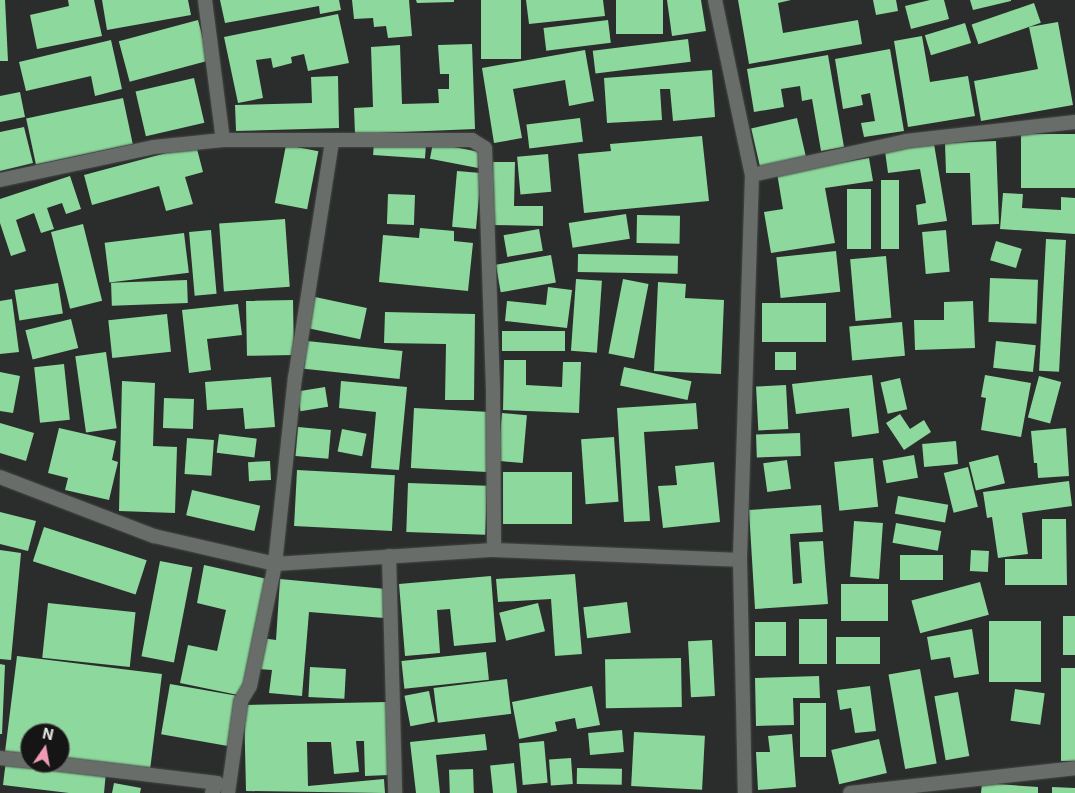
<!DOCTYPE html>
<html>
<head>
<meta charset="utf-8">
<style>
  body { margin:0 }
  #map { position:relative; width:1075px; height:793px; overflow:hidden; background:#2a2d2b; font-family:Inter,sans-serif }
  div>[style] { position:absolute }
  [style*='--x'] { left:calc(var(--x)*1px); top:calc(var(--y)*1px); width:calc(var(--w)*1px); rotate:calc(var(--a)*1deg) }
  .building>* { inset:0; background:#8dd89d; transform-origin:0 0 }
  .roads { filter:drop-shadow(0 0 1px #464946) drop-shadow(0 0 1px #464946) }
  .minor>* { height:14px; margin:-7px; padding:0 7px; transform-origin:7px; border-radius:7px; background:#696d6a }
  span { translate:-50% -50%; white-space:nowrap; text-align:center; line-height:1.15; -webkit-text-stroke:5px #141514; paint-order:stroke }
  .north { position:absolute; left:20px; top:723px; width:50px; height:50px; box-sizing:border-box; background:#141514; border:1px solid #686a68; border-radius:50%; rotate:12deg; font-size:14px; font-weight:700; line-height:20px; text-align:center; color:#e7e9e7 }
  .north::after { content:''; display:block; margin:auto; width:18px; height:22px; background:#f09ab4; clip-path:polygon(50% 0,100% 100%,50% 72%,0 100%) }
</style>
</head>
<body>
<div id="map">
  <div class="building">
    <div style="clip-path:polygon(0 0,5px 0,8px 61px,0 61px)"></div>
    <div style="clip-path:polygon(68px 0,94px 0,102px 36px,37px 49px,30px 15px,69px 6px)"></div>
    <div style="clip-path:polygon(102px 0,188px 0,191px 15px,107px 30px)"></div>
    <div style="clip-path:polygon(220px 0,339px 0,341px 10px,320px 14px,319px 6px,225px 23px)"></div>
    <div style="clip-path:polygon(352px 0,409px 0,412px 36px,388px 38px,386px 26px,374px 27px,373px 18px,354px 19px)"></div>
    <div style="clip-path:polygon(416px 0,454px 0,454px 2px,417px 3px)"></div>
    <div style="left:481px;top:0;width:40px;height:59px"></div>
    <div style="clip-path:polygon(526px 0,603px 0,605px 16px,529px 24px)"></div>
    <div style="left:616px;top:0;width:47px;height:34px"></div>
    <div style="clip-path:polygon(667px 0,701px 0,706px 31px,672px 36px)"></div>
    <div style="clip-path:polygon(738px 0,791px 0,778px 3px,783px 33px,858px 20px,862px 44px,749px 64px)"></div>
    <div style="clip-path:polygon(873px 0,896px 0,898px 11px,876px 15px)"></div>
    <div style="clip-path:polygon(930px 0,944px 0,949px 19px,911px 29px,905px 6px)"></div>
    <div style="clip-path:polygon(970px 0,1011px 0,1011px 1px,973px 10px)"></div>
    <div style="left:1034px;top:3px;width:21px;height:66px;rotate:71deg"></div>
    <div style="clip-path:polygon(338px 14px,349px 63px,308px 71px,304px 54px,291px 57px,292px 63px,273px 68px,271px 58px,256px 60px,263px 98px,238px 103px,224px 37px)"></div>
    <div style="left:198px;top:20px;width:42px;height:82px;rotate:75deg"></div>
    <div style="left:608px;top:20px;width:23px;height:65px;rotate:83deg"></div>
    <div style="clip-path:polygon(1058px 22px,1073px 105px,981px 121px,974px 81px,1038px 69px,1029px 27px)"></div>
    <div style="left:965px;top:23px;width:21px;height:42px;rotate:73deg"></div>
    <div style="clip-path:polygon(922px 36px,930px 82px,968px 76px,975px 116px,908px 127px,894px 41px)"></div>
    <div style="left:688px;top:39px;width:23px;height:96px;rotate:83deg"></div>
    <div style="clip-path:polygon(111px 40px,122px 89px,95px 96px,91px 76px,26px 91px,19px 62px)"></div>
    <div style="clip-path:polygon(472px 44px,475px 129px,355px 134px,354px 108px,373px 107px,371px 47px,400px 45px,402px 104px,439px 103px,438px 89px,449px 89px,449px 74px,440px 74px,438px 45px)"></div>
    <div style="clip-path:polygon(890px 49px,904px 131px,864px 137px,861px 123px,875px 121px,870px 93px,861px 95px,863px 105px,843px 109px,835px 59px)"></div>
    <div style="clip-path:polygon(585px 50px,594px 101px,569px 106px,565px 80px,513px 89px,522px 138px,494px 143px,482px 68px)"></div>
    <div style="clip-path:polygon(828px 55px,844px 147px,821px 151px,812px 99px,802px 101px,800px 86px,781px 89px,784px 107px,754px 112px,747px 69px)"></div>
    <div style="clip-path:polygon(712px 70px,715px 117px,673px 121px,670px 89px,660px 89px,662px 120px,607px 123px,604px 78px)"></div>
    <div style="clip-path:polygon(338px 76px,339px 128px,236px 131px,235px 105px,312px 103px,311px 77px)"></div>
    <div style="left:194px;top:78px;width:46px;height:60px;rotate:77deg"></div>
    <div style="clip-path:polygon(20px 92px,25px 117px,0 122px,0 96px)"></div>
    <div style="left:123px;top:98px;width:47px;height:99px;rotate:78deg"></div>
    <div style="left:580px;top:118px;width:24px;height:54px;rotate:83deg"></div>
    <div style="left:797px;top:118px;width:40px;height:47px;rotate:77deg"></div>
    <div style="clip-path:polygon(24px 127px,33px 163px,0 171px,0 132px)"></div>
    <div style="left:1021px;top:134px;width:54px;height:54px"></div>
    <div style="clip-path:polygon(702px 136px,709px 201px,584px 213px,578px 154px,611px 151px,610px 144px)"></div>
    <div style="clip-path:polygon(996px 141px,999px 224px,972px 225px,970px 173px,946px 173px,945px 143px)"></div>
    <div style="left:374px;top:142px;width:52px;height:13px;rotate:4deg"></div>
    <div style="left:433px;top:143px;width:49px;height:16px;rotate:11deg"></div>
    <div style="clip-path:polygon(934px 144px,947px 221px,918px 225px,916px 205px,926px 203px,920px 169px,888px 173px,885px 151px)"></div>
    <div style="clip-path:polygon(196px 145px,203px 172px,185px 177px,193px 204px,166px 211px,159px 186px,92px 205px,84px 175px)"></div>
    <div style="left:286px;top:145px;width:33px;height:59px;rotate:11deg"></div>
    <div style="left:548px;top:154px;width:38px;height:31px;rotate:85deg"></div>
    <div style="clip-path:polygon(869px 158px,873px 181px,825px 188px,835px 243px,771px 253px,764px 212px,783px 209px,777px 173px)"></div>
    <div style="clip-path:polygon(493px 162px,515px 162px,514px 206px,543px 206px,543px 226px,491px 225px)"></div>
    <div style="left:457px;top:171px;width:24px;height:56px;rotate:5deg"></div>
    <div style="clip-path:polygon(70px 176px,81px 209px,66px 214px,62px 203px,47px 208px,54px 229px,41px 233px,34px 213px,16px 220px,26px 251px,11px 256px,0 223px,0 199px)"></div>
    <div style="left:881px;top:180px;width:18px;height:69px"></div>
    <div style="left:847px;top:189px;width:24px;height:60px"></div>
    <div style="clip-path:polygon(1003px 193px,1023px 194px,1022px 208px,1061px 210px,1061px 197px,1075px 198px,1075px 234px,1000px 229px)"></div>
    <div style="left:388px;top:194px;width:27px;height:30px;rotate:2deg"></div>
    <div style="left:626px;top:214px;width:25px;height:58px;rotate:81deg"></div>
    <div style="left:637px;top:215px;width:43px;height:28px;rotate:1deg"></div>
    <div style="left:285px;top:219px;width:68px;height:66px;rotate:86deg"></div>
    <div style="left:83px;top:224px;width:79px;height:33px;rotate:76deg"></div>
    <div style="clip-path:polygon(420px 228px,454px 231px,454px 241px,473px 243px,468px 291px,379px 282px,383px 235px,419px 238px)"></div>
    <div style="left:539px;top:229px;width:22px;height:36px;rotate:80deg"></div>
    <div style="left:211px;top:230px;width:64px;height:22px;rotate:85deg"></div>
    <div style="left:946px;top:230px;width:42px;height:24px;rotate:85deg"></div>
    <div style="left:184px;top:233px;width:40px;height:80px;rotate:83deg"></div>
    <div style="left:1046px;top:239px;width:20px;height:132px;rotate:3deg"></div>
    <div style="left:996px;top:241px;width:27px;height:20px;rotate:17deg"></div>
    <div style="left:836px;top:251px;width:41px;height:60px;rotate:84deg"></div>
    <div style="left:578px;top:254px;width:100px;height:18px;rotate:1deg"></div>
    <div style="left:551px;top:255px;width:28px;height:56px;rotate:80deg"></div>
    <div style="left:886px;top:256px;width:62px;height:36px;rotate:85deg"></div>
    <div style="left:990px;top:278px;width:48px;height:44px;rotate:2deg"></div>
    <div style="left:576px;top:279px;width:26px;height:72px;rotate:4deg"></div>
    <div style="left:623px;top:279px;width:26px;height:76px;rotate:11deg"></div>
    <div style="left:187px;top:280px;width:23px;height:76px;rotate:88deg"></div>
    <div style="clip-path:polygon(658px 282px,686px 284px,685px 298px,724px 300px,721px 374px,654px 371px)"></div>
    <div style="left:58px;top:283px;width:31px;height:44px;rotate:81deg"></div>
    <div style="clip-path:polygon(548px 287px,572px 290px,567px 328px,505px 321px,507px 301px,546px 305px)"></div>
    <div style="left:315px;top:297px;width:53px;height:32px;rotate:12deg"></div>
    <div style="clip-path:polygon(12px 299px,19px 352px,0 354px,0 301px)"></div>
    <div style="left:293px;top:300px;width:55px;height:47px;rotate:89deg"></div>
    <div style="clip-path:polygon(973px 301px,975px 348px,915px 350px,914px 320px,944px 320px,944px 302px)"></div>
    <div style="left:826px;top:303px;width:39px;height:64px;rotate:90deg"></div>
    <div style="clip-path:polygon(238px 304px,242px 335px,207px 339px,211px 370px,189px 373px,182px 310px)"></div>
    <div style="clip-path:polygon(385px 312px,475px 314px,474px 400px,445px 400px,446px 344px,384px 343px)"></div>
    <div style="left:167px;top:314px;width:38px;height:59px;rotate:84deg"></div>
    <div style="left:71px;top:319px;width:30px;height:47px;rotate:76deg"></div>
    <div style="left:902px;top:322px;width:34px;height:53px;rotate:85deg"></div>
    <div style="left:502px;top:331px;width:63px;height:20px"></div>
    <div style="left:307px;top:341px;width:96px;height:28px;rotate:6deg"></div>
    <div style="left:996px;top:341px;width:40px;height:27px;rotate:6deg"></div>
    <div style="left:106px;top:352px;width:77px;height:31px;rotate:82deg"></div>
    <div style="left:775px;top:352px;width:21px;height:18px"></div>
    <div style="clip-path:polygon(504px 360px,526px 360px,526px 385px,562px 387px,563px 362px,581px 362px,579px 413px,503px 410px)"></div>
    <div style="left:64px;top:364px;width:56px;height:30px;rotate:84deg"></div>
    <div style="left:624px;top:367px;width:69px;height:19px;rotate:12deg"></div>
    <div style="clip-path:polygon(0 372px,20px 376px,13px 413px,0 411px)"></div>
    <div style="clip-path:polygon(872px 375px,879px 433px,852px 437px,849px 408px,796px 414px,792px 384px)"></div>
    <div style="clip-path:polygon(985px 375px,1031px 383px,1021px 437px,981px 430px,986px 398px,981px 397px)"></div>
    <div style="left:1039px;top:376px;width:23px;height:43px;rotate:15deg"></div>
    <div style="clip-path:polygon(271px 377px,275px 427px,245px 429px,243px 408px,207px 410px,205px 382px)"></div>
    <div style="left:900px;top:378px;width:32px;height:20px;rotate:77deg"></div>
    <div style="clip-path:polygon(122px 381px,155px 383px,153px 446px,177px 447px,175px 513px,119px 511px)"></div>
    <div style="clip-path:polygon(341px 381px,407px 387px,399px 470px,371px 468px,376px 412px,339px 408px)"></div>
    <div style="left:786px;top:385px;width:44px;height:30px;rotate:87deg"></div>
    <div style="left:325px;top:387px;width:20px;height:28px;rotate:81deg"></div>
    <div style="left:164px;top:398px;width:30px;height:30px;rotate:2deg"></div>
    <div style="clip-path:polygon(696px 403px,698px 429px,644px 432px,650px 521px,624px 522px,617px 408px)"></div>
    <div style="left:414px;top:408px;width:76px;height:60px;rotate:3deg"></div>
    <div style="left:502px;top:413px;width:25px;height:48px;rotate:5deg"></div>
    <div style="clip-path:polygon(900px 414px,910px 429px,924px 420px,931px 432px,904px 450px,886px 423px)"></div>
    <div style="clip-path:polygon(0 423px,34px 433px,26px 461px,0 453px)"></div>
    <div style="left:298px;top:427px;width:33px;height:29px;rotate:5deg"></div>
    <div style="clip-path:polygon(59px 428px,116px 441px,112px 460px,118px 462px,109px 500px,65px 490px,68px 478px,48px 473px)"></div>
    <div style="clip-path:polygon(1066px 428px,1069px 476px,1038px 478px,1037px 463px,1034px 463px,1031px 431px)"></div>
    <div style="left:342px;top:429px;width:25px;height:23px;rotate:11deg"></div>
    <div style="left:800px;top:433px;width:23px;height:44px;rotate:88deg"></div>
    <div style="left:219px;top:434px;width:38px;height:19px;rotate:7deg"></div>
    <div style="left:614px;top:437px;width:65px;height:33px;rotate:86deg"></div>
    <div style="left:187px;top:438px;width:27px;height:36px;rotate:4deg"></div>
    <div style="left:956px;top:441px;width:23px;height:34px;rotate:85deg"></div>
    <div style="left:914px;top:455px;width:23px;height:32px;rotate:80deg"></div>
    <div style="left:998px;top:455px;width:29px;height:30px;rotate:76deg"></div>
    <div style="left:873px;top:458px;width:49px;height:39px;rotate:84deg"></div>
    <div style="left:787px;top:460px;width:29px;height:24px;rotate:82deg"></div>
    <div style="left:270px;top:461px;width:19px;height:22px;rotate:87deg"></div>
    <div style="clip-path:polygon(714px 462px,720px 522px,663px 528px,658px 486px,677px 485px,675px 466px)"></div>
    <div style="left:968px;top:467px;width:41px;height:25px;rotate:76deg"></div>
    <div style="left:297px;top:470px;width:98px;height:56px;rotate:3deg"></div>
    <div style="left:503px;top:472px;width:69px;height:52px"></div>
    <div style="clip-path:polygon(1069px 481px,1072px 506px,1022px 513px,1028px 554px,998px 558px,992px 517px,987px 518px,983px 492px)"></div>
    <div style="left:408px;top:483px;width:79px;height:49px;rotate:2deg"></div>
    <div style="left:192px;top:490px;width:70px;height:26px;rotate:13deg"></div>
    <div style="left:898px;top:496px;width:51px;height:18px;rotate:10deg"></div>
    <div style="clip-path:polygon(821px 505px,823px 532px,790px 534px,793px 584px,802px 583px,799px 542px,823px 541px,828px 604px,755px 609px,749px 510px)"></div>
    <div style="clip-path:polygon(0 512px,36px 521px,28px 551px,0 544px)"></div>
    <div style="clip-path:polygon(1042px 519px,1066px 519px,1067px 585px,1005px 585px,1005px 559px,1042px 559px)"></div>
    <div style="left:854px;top:521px;width:29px;height:56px;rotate:4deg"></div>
    <div style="left:896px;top:523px;width:46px;height:20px;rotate:10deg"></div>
    <div style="left:44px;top:527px;width:108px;height:36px;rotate:18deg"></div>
    <div style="clip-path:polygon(0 550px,21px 553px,11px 660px,0 659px)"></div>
    <div style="left:971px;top:550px;width:18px;height:21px;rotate:3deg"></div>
    <div style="left:900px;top:555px;width:43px;height:25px"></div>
    <div style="left:160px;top:561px;width:33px;height:97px;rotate:11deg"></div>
    <div style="clip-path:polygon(204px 565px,267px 579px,243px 696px,180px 683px,188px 645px,217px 651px,226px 610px,197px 603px)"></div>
    <div style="clip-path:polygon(575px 574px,582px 654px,555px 656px,551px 599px,498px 602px,496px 579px)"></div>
    <div style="clip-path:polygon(491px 576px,496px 642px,454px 646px,450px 609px,437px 610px,440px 653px,405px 656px,399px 584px)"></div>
    <div style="clip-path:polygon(280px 579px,386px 589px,384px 618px,309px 612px,302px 696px,269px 693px,272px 670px,259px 669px,261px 638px,276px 640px)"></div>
    <div style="left:980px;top:582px;width:34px;height:71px;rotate:75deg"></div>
    <div style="left:841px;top:584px;width:47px;height:37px"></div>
    <div style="left:627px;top:602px;width:31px;height:44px;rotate:83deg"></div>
    <div style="left:48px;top:603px;width:88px;height:55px;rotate:6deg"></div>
    <div style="left:538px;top:603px;width:29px;height:40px;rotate:76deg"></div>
    <div style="left:1063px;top:616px;width:12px;height:39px"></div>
    <div style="left:799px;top:619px;width:28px;height:45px"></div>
    <div style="left:989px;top:621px;width:52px;height:61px"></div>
    <div style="left:755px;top:622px;width:31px;height:34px"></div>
    <div style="clip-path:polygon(972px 629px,979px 674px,954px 678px,950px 657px,931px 660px,927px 637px)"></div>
    <div style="left:836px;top:637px;width:44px;height:27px"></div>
    <div style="left:712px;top:640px;width:56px;height:24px;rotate:87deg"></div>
    <div style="left:486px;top:652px;width:28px;height:85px;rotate:84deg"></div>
    <div style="clip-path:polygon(17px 656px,162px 674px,150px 770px,60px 759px,60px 733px,30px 733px,30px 755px,5px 752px)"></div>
    <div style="left:681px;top:658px;width:49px;height:76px;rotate:89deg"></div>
    <div style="clip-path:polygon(0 664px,5px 665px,2px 734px,0 734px)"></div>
    <div style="left:310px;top:667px;width:36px;height:30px;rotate:3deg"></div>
    <div style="left:1061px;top:668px;width:14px;height:93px"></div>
    <div style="left:920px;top:669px;width:96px;height:32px;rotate:80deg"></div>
    <div style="clip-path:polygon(819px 676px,820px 698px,793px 698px,794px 725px,756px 726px,755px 678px)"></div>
    <div style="left:507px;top:679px;width:35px;height:74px;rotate:83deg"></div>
    <div style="left:170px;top:684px;width:72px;height:51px;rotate:10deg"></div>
    <div style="clip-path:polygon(592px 686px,600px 725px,577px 729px,575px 718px,555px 722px,557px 731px,519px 739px,512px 702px)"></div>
    <div style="clip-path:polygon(870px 686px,876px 731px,855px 733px,851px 708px,840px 710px,837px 690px)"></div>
    <div style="left:1015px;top:689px;width:30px;height:32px;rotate:8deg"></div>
    <div style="left:429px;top:691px;width:31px;height:25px;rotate:79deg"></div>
    <div style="left:958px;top:692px;width:65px;height:24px;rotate:80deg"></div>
    <div style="clip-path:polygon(387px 702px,389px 775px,365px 776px,364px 741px,356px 741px,359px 772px,334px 774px,331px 742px,307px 742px,308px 786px,384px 779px,385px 793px,246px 791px,244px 705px)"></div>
    <div style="left:800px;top:703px;width:26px;height:54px"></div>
    <div style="left:622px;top:730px;width:22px;height:34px;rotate:85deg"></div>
    <div style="left:634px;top:732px;width:71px;height:54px;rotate:3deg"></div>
    <div style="clip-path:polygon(485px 734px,487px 750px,436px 755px,440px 793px,416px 793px,410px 742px)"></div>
    <div style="clip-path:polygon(792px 734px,796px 787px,758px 790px,756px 752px,770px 752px,768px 736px)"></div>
    <div style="left:879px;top:739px;width:35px;height:49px;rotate:77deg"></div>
    <div style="left:544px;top:741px;width:42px;height:25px;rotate:85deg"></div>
    <div style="left:571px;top:758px;width:26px;height:22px;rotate:86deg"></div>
    <div style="clip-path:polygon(6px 760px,106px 772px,104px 793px,69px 793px,3px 785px)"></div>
    <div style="left:514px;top:763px;width:30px;height:24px;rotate:84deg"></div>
    <div style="left:577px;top:768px;width:45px;height:16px;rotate:1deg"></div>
    <div style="left:473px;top:769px;width:24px;height:24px;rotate:88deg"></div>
    <div style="clip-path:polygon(114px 783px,141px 788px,140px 793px,112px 793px)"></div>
    <div style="clip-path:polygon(982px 783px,1038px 787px,1038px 793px,981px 793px)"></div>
    <div style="clip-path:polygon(1052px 787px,1075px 788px,1075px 793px,1052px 793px)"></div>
  </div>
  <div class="roads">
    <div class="minor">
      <div style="--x:205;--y:0;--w:141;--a:82.7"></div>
      <div style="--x:715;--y:0;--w:179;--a:78.1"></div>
      <div style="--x:752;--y:175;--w:385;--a:91.8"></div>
      <div style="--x:740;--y:560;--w:233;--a:88.8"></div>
      <div style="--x:752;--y:175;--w:158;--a:-12.4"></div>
      <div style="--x:906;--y:141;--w:170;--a:-6.4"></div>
      <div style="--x:0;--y:180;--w:157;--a:-12.1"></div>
      <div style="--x:154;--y:147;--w:69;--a:-5.8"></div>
      <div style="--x:223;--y:140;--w:249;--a:0"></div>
      <div style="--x:472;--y:140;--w:15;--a:32"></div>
      <div style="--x:485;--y:148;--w:244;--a:88.1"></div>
      <div style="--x:493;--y:392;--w:158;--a:89.6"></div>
      <div style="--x:0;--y:477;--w:165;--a:21"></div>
      <div style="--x:154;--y:536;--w:124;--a:13"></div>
      <div style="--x:275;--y:564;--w:219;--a:-3.7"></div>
      <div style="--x:494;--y:550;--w:246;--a:2.3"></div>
      <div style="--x:389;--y:556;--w:237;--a:88.5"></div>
      <div style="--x:0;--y:758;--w:30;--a:6"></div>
      <div style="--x:50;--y:763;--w:168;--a:6.8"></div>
      <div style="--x:217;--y:783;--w:11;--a:117"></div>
      <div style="--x:228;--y:793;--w:93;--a:-82"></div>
      <div style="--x:241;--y:701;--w:17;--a:-59"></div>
      <div style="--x:250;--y:686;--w:125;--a:-78.4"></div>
      <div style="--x:275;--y:564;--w:187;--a:-83.9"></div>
      <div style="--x:295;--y:378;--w:239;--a:-81.1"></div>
      <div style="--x:850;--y:793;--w:226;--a:-6.3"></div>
    </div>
  </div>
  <div class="north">N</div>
</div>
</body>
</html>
